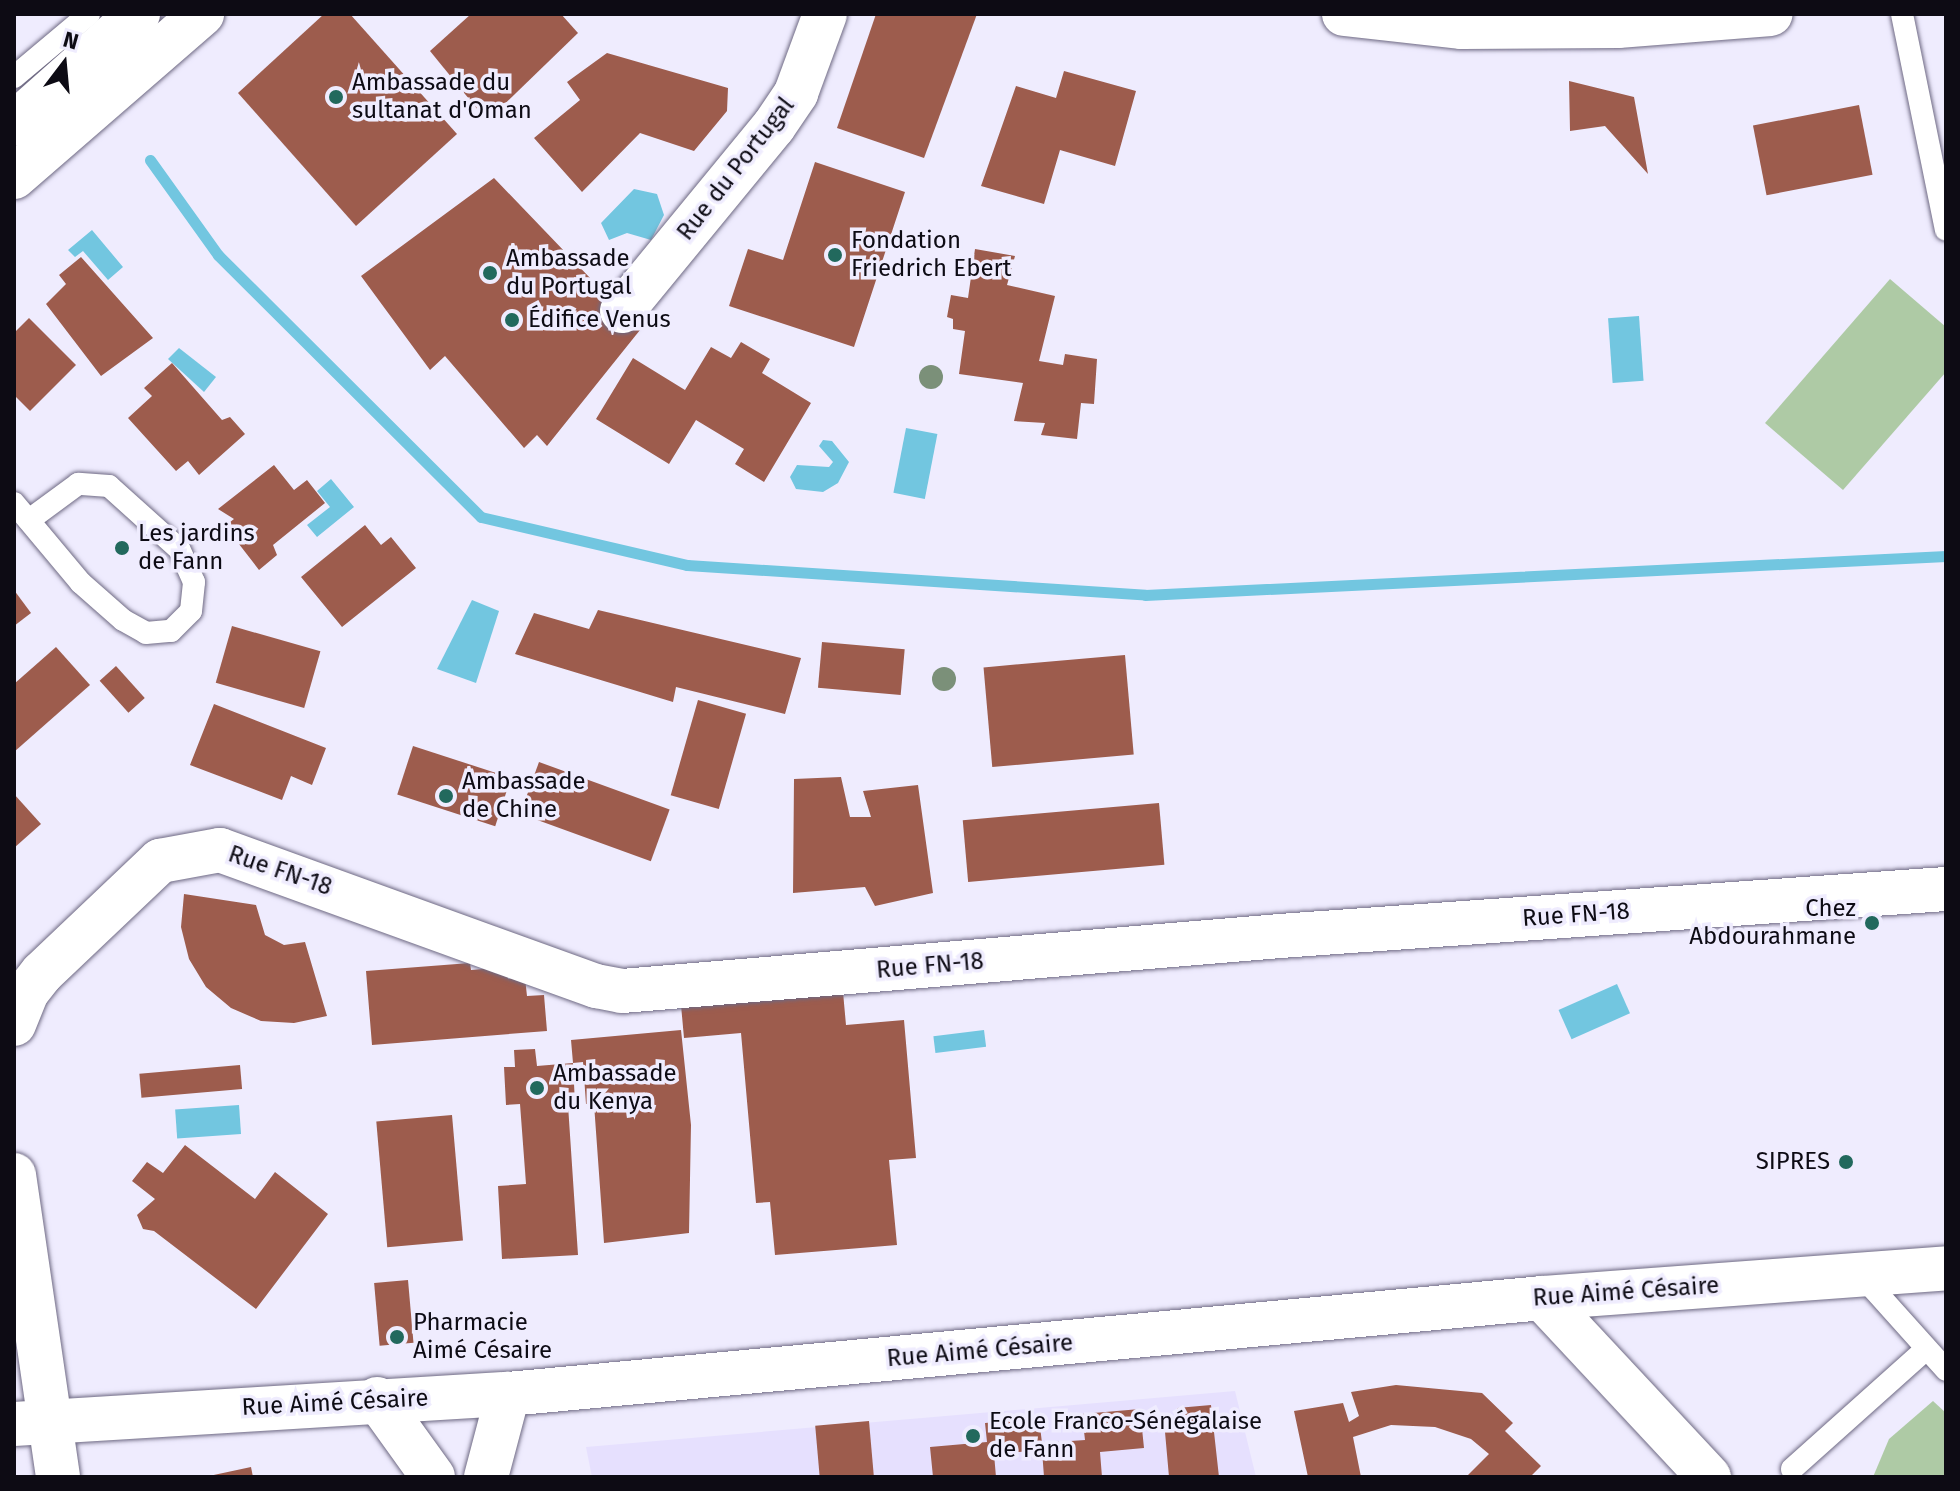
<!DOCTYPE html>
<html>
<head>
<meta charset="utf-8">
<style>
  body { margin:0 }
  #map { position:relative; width:1960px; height:1491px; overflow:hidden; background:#efecfe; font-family:"Fira Sans",sans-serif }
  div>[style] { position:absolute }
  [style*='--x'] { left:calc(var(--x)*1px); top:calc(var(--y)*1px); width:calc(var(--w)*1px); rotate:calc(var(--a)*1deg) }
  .built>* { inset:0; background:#e6e0fe }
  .green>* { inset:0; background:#aecaa5 }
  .water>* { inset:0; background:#72c6e0; transform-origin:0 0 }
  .stream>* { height:11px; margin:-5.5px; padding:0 5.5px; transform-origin:5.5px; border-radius:5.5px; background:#72c6e0 }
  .building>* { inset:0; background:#9d5c4d; transform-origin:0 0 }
  .roads { filter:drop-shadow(0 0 2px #6e6983) drop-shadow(0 0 2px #6e6983) }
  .service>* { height:22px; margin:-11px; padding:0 11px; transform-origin:11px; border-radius:11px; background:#fff }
  .minor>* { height:44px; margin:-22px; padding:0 22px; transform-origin:22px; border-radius:22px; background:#fff }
  .tertiary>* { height:44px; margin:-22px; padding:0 22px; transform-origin:22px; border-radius:22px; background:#fff }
  .trunk>* { height:44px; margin:-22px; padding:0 22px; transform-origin:22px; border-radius:22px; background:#fff }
  .trees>* { width:24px; height:24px; margin:-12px; border-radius:50%; background:#7b9079 }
  .dots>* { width:22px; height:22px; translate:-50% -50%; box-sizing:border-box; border:4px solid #efecfe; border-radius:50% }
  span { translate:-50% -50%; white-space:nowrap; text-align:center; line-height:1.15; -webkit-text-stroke:7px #efecfe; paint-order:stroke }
  .poi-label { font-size:24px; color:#0d0b14 }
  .left { translate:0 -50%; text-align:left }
  .right { translate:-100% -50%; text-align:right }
  .street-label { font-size:24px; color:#0d0b14 }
  .frame { position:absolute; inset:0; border:16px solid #0d0b14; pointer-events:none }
  .north { position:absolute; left:24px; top:24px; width:80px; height:80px; -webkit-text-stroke:6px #efecfe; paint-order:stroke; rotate:16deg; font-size:22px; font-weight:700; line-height:32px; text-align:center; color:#0d0b14 }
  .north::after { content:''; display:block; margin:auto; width:28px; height:36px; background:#0d0b14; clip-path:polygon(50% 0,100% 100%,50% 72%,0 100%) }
</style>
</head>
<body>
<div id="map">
  <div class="built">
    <div style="clip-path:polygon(1235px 1391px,1256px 1477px,592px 1477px,586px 1447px)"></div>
  </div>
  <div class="green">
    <div style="clip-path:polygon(1890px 279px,1946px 327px,1946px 372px,1843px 490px,1765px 423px)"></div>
    <div style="clip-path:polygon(1933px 1401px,1946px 1413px,1946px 1477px,1873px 1477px,1889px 1439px)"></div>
  </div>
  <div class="water">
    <div style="clip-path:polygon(634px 189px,657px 194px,664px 215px,651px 240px,627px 233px,609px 240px,601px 223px)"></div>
    <div style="clip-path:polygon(92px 230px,123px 267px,108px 280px,83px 251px,75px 257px,68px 250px)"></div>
    <div style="left:1639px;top:316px;width:65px;height:31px;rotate:86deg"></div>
    <div style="clip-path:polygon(179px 348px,216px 377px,204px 392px,168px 359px)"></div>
    <div style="left:906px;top:428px;width:32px;height:66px;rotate:11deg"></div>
    <div style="clip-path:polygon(823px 440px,832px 441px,849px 462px,838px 483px,823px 492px,796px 489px,790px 477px,797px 465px,829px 467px,833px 462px,819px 446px)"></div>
    <div style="clip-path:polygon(331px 479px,354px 507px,317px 537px,307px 525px,330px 507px,317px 491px)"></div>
    <div style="clip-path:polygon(472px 600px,499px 611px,476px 683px,437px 669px)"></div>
    <div style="left:1617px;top:984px;width:32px;height:64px;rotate:66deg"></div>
    <div style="left:984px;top:1030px;width:17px;height:51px;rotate:83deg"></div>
    <div style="left:239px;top:1105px;width:29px;height:64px;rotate:86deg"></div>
  </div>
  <div class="stream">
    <div style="--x:150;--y:160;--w:117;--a:54.4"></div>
    <div style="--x:218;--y:255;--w:371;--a:44.9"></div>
    <div style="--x:481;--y:517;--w:212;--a:13.1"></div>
    <div style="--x:687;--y:565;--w:459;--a:3.7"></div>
    <div style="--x:1145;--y:595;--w:802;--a:-2.79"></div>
  </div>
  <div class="building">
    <div style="clip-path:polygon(324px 14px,350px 14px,457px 134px,356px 226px,238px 93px)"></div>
    <div style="clip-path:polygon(471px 14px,561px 14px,578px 33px,487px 121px,430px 51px)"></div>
    <div style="clip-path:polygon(876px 14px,977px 14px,924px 158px,837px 128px)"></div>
    <div style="clip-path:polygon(607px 53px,728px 88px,727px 111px,694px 151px,640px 133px,582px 192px,534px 138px,580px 100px,567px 82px)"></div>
    <div style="clip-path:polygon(1064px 71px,1136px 91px,1115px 166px,1060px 150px,1044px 204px,981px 186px,1016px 86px,1056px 98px)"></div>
    <div style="clip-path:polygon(1569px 81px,1634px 97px,1648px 174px,1605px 126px,1570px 131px)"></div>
    <div style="left:1859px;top:105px;width:71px;height:108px;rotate:79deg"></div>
    <div style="clip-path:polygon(815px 162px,905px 192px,854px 347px,729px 306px,748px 249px,783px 260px)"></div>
    <div style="clip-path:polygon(494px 178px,640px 330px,547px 446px,537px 435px,524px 448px,445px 356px,430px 370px,361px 276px)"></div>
    <div style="clip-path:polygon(975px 249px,1015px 256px,1007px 285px,1055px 296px,1039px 361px,1063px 365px,1065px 354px,1097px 359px,1094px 404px,1081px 403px,1077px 439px,1041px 435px,1045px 423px,1014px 421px,1023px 383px,959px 374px,965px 331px,953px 329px,953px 319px,947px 317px,951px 295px,968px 298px)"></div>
    <div style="clip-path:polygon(81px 257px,153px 338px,101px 376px,46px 304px,66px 284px,59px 275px)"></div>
    <div style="clip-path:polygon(29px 318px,76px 365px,30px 411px,14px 395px,14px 333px)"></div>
    <div style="clip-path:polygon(741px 342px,770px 359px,762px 373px,811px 403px,764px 482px,735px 464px,744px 449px,696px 420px,669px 464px,596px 419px,633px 358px,685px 390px,711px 347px,731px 358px)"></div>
    <div style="clip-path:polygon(172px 363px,222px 420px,230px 417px,245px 434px,199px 475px,188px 461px,176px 471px,128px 418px,152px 396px,144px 388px)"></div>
    <div style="clip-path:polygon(274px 465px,294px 490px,307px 480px,325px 503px,273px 545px,277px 555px,259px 570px,225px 526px,234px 519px,218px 509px)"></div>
    <div style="clip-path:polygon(365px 525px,381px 545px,391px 537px,416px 568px,342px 627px,301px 577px)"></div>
    <div style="clip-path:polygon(14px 590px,31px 613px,14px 626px)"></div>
    <div style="clip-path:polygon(598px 610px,801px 658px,785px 714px,676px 687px,673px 702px,515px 654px,534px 613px,589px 629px)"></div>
    <div style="left:232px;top:626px;width:92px;height:59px;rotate:16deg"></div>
    <div style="left:822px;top:642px;width:83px;height:46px;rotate:5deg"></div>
    <div style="clip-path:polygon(56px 647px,90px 685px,14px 752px,14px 684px)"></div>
    <div style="left:1125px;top:655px;width:100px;height:142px;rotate:85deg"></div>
    <div style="left:116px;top:666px;width:43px;height:22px;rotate:48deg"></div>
    <div style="left:698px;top:700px;width:50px;height:99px;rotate:16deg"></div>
    <div style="clip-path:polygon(214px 704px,326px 748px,312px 785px,291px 776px,282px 800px,190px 765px)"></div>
    <div style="left:413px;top:746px;width:103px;height:51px;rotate:18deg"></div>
    <div style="left:539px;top:762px;width:139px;height:55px;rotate:20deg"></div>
    <div style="clip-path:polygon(841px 777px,850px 817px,871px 817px,863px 791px,918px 785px,933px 893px,875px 906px,865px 887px,793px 893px,794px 779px)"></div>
    <div style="clip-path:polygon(14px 794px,41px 824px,14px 848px)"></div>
    <div style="left:1159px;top:803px;width:62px;height:197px;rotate:85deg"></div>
    <div style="clip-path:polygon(184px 894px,256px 905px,265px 935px,284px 945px,305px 942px,327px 1016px,294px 1023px,261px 1021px,231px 1008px,206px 987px,189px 959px,181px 927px)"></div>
    <div style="clip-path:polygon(470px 963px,471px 970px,507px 967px,508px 979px,525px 978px,527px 996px,544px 995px,547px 1031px,372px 1045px,366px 971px)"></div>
    <div style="clip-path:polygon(842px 981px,846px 1025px,904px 1020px,916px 1158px,889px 1160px,897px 1245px,775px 1255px,770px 1202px,756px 1203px,741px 1033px,684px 1038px,680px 994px)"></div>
    <div style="clip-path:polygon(681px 1030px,691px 1125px,689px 1233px,604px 1243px,594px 1104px,586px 1104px,583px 1062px,573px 1063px,571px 1040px)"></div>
    <div style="clip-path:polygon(535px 1049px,537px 1066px,573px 1063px,575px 1104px,568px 1105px,578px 1255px,502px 1259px,498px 1186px,526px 1184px,520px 1104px,506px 1105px,504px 1067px,515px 1067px,514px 1050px)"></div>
    <div style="left:240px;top:1065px;width:24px;height:101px;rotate:85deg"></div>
    <div style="left:452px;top:1115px;width:126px;height:76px;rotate:85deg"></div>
    <div style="clip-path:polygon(185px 1145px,255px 1199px,275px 1172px,328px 1214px,256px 1309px,154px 1231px,143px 1229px,137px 1215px,155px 1199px,132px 1181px,147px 1162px,163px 1173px)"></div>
    <div style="left:408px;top:1280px;width:63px;height:34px;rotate:85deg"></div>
    <div style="clip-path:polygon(1396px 1385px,1482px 1393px,1513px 1423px,1505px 1431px,1541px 1466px,1530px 1477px,1466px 1477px,1489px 1454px,1471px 1439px,1435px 1427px,1391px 1425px,1353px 1437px,1361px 1477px,1308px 1477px,1294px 1411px,1343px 1403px,1349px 1422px,1359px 1416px,1351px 1392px)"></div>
    <div style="clip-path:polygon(1211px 1405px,1219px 1477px,1169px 1477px,1165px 1432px,1179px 1431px,1177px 1408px)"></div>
    <div style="clip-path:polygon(1140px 1409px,1144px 1448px,1100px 1452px,1102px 1477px,1044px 1477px,1042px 1450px,994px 1454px,996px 1477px,933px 1477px,930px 1447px,987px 1442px,985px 1423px,1039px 1418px,1042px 1443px,1085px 1440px,1082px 1414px)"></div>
    <div style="left:869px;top:1421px;width:56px;height:54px;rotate:85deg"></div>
    <div style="clip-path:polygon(251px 1467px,253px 1477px,209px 1477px,209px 1476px)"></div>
  </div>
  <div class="roads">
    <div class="service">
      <div style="--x:1902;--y:14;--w:220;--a:78.5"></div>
      <div style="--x:14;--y:77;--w:98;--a:-40"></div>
      <div style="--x:14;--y:503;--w:104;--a:50.1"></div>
      <div style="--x:81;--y:583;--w:56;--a:41.4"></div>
      <div style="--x:123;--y:620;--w:26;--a:29"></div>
      <div style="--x:146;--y:633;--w:25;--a:-5"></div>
      <div style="--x:171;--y:631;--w:28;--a:-45"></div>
      <div style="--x:191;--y:611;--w:29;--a:-84"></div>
      <div style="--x:194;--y:582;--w:36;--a:-114"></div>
      <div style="--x:179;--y:549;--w:94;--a:-138"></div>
      <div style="--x:109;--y:486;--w:31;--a:-176"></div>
      <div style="--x:78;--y:484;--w:61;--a:143.7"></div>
      <div style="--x:1860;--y:1274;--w:129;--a:48.1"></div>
      <div style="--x:1792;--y:1469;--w:180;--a:-41.8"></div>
    </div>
    <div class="minor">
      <div style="--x:1344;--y:14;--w:119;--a:6.3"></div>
      <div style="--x:1462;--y:27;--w:156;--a:-0.4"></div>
      <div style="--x:1618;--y:26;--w:153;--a:-4.5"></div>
      <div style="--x:622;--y:311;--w:239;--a:-50.6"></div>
      <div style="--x:774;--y:126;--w:40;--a:-56"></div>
      <div style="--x:796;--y:93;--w:84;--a:-69.8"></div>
      <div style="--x:14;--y:1024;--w:35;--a:-68"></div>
      <div style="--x:27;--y:992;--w:24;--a:-52"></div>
      <div style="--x:42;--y:973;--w:163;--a:-43.5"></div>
      <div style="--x:160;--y:861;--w:61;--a:-10.4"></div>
      <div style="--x:220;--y:850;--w:400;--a:19.9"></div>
      <div style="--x:596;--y:986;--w:26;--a:11"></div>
      <div style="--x:622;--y:991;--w:660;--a:-4.78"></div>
      <div style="--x:1280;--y:936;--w:668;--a:-4.04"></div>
      <div style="--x:14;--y:1175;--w:305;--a:81.7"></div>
      <div style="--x:1542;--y:1298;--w:245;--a:47"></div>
      <div style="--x:377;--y:1399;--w:96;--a:54.3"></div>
      <div style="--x:486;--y:1477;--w:86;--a:-75.2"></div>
    </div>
    <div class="tertiary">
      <div style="--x:14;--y:1424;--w:495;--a:-3.5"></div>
      <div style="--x:508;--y:1394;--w:1038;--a:-5.3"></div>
      <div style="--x:1542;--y:1298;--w:405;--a:-4.2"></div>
    </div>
    <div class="trunk">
      <div style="--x:14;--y:124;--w:166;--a:-41.6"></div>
      <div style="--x:14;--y:177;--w:249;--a:-40.9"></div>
    </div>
  </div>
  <div class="trees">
    <div style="left:931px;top:377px"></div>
    <div style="left:944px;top:679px"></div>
  </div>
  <div class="dots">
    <div style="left:336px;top:97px;background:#22695d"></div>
    <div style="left:835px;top:255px;background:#22695d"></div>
    <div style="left:490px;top:273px;background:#22695d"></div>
    <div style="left:512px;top:320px;background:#22695d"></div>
    <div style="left:122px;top:548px;background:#22695d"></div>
    <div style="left:446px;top:796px;background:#22695d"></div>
    <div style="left:1872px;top:923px;background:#22695d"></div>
    <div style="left:537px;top:1088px;background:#22695d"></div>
    <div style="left:1846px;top:1162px;background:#22695d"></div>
    <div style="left:397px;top:1337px;background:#22695d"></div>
    <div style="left:973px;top:1436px;background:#22695d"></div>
  </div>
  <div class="poi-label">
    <span class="left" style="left:352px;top:97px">Ambassade du<br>sultanat d'Oman</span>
    <span class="left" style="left:851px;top:255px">Fondation<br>Friedrich Ebert</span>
    <span class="left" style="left:506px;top:273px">Ambassade<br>du Portugal</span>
    <span class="left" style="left:528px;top:320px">Édifice Venus</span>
    <span class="left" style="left:138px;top:548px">Les jardins<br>de Fann</span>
    <span class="left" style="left:462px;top:796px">Ambassade<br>de Chine</span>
    <span class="right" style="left:1856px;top:923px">Chez<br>Abdourahmane</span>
    <span class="left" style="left:553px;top:1088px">Ambassade<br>du Kenya</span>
    <span class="right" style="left:1830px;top:1162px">SIPRES</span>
    <span class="left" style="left:413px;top:1337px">Pharmacie<br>Aimé Césaire</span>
    <span class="left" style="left:989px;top:1436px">Ecole Franco-Sénégalaise<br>de Fann</span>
  </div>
  <div class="street-label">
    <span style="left:736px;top:169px;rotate:-52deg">Rue du Portugal</span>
    <span style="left:280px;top:871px;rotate:19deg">Rue FN-18</span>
    <span style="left:1576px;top:915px;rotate:-4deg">Rue FN-18</span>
    <span style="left:930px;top:966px;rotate:-5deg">Rue FN-18</span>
    <span style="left:1626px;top:1292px;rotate:-4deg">Rue Aimé Césaire</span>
    <span style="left:980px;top:1351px;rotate:-5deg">Rue Aimé Césaire</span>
    <span style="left:335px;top:1403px;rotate:-3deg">Rue Aimé Césaire</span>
  </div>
  <div class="frame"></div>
  <div class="north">N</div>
</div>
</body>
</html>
